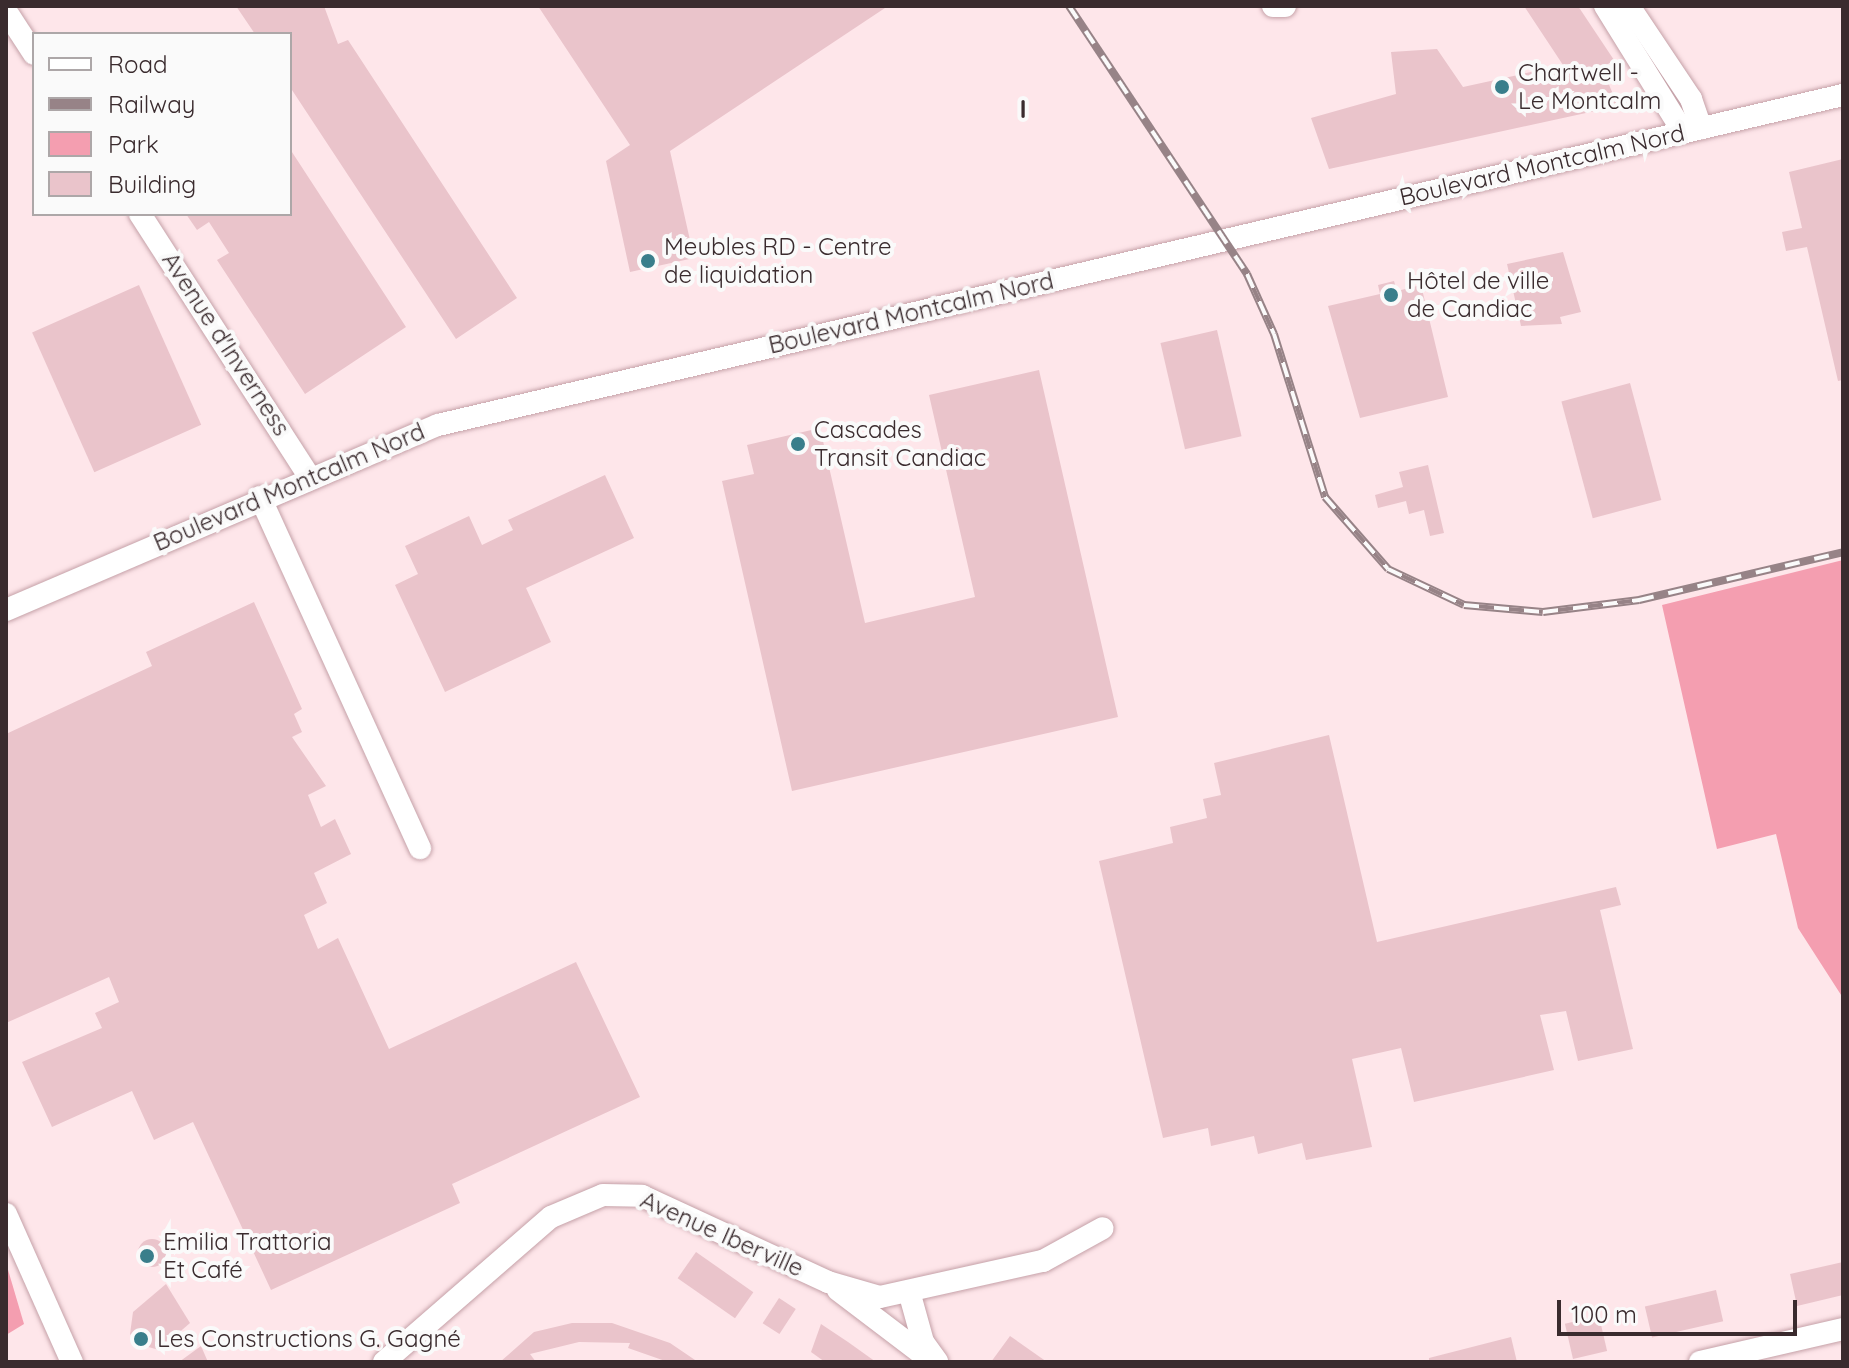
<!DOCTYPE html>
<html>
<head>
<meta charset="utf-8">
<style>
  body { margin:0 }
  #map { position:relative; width:1849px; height:1368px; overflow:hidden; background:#fee6ea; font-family:Quicksand,sans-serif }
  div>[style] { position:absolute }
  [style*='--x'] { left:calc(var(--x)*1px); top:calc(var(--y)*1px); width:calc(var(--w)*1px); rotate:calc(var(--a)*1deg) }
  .green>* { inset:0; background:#f49eb0 }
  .building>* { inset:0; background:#eac4cb; transform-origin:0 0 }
  .round { border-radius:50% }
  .roads { filter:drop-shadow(0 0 2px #c5a1a8) drop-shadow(0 0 2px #c5a1a8) }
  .minor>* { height:22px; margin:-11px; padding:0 11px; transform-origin:11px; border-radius:11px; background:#fff }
  .rail>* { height:8px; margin-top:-4px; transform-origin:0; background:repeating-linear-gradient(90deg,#fafafa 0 15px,#978387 0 30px); box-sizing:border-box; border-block:2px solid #978387 }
  .dots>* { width:22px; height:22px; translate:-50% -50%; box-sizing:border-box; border:4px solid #fafafa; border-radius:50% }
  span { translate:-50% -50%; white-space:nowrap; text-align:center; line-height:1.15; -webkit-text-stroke:8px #fafafa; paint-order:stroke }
  .poi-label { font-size:24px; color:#3a2b2e }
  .left { translate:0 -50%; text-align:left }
  .street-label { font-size:24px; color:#3a2b2e }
  .neighbourhood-label { font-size:26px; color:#3a2b2e; font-weight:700 }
  .frame { position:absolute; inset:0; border:8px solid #3a2b2e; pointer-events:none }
  .legend { position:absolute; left:32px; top:32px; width:260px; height:184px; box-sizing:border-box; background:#fafafa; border:2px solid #ada7a8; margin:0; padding:10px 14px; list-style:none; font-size:24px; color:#3a2b2e }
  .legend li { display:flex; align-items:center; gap:16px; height:40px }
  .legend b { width:40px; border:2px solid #ada7a8 }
  .scale { position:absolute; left:1557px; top:1300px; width:240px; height:36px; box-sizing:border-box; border:4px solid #3a2b2e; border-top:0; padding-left:10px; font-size:24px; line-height:28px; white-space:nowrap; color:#3a2b2e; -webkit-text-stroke:6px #fafafa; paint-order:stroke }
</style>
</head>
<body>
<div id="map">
  <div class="green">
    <div style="clip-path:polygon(1843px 560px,1843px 998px,1798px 928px,1776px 834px,1717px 849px,1662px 605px)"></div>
    <div style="clip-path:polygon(6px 1263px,24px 1324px,6px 1335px)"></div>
  </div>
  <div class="building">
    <div style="clip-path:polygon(236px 6px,324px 6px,338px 44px,348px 40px,517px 298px,456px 339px,290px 87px,290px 34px,255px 34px)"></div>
    <div style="clip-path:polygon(538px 6px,888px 6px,670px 151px,694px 258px,630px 272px,606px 161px,630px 145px)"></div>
    <div style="clip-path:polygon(1524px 6px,1578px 6px,1614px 60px,1602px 68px,1618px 106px,1329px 169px,1311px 118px,1396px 94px,1391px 52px,1437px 49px,1463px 87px,1563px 65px)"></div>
    <div style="clip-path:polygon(290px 149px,406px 327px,305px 394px,217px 260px,229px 253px,209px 222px,197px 230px,186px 214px,290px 214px)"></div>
    <div style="clip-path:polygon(1843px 159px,1843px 380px,1838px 381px,1807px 247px,1786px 251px,1782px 232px,1802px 228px,1789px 172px)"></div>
    <div style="clip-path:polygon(1563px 252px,1581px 312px,1560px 317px,1562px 324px,1521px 326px,1507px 264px)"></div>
    <div style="clip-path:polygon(1394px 281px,1397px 291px,1421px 285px,1448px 397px,1360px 418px,1328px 306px,1380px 294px,1378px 285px)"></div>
    <div style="left:139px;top:285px;width:153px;height:117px;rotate:66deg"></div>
    <div style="left:1217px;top:330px;width:109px;height:58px;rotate:77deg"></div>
    <div style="clip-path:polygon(1039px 370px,1118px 717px,792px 791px,722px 481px,754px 474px,747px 445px,820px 428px,865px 623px,975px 597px,929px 395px)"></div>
    <div style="left:1630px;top:383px;width:121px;height:71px;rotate:75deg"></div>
    <div style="clip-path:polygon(1428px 465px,1444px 533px,1430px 536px,1424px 510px,1409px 514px,1406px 501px,1378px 508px,1375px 495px,1403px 487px,1399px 472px)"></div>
    <div style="clip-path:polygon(605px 475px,634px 538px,526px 588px,551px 642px,445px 692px,395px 585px,418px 574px,405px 546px,469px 516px,482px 545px,513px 530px,508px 520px)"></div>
    <div style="clip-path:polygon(254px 602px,302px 709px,294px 714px,302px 732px,292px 737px,326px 786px,308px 795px,321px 827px,335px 819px,351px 854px,314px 873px,327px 903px,304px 915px,318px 949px,338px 938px,389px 1049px,576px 962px,640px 1097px,452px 1184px,460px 1203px,271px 1290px,193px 1122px,154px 1140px,132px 1091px,52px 1127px,22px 1062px,102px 1028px,95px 1013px,119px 1002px,109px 977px,6px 1023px,6px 734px,152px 666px,146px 652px)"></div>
    <div style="clip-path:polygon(1329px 735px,1377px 942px,1616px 887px,1621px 905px,1600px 910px,1633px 1049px,1578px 1061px,1566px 1011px,1540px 1015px,1554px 1070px,1414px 1102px,1401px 1048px,1352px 1059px,1372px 1147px,1306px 1160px,1302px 1143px,1258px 1154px,1254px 1136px,1211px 1146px,1208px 1128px,1163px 1138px,1099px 861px,1173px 843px,1170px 827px,1207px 818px,1203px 799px,1221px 795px,1214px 763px)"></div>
    <div class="round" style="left:138px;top:1239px;width:28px;height:28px"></div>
    <div style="left:696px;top:1252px;width:70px;height:32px;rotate:35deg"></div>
    <div style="clip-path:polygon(1843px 1262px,1843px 1295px,1797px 1306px,1790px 1274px)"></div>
    <div style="clip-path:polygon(166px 1284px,190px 1323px,159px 1350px,138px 1344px,130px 1334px,133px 1312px)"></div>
    <div style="left:1716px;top:1290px;width:32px;height:73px;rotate:77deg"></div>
    <div style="left:779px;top:1298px;width:20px;height:30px;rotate:33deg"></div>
    <div style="left:1599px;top:1316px;width:36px;height:35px;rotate:77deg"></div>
    <div style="clip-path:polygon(572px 1323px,612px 1323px,670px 1343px,698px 1362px,668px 1362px,628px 1348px,630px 1343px,579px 1342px,530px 1354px,536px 1362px,500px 1362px,534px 1332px)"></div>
    <div style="clip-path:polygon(821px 1324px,848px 1342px,876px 1362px,825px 1362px,811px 1352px)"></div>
    <div style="clip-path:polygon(1010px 1336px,1047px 1362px,991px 1362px)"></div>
    <div style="clip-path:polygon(1511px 1337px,1517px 1362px,1429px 1362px,1429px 1358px)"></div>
    <div style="clip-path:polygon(201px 1346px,208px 1362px,179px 1362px)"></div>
  </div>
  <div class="roads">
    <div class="minor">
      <div style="--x:1273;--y:6;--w:12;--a:0"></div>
      <div style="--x:1605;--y:6;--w:148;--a:58.2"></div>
      <div style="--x:1629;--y:6;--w:112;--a:56.3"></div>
      <div style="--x:1691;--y:99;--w:31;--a:71"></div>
      <div style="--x:6;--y:11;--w:51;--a:56.9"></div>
      <div style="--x:140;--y:214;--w:312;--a:57.2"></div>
      <div style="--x:260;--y:497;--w:386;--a:65.5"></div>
      <div style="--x:6;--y:610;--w:470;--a:-23.2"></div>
      <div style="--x:438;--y:425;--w:1443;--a:-13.22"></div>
      <div style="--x:6;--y:1214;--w:162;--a:66"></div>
      <div style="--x:838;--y:1290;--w:119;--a:37.2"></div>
      <div style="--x:910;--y:1295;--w:49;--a:74.5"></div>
      <div style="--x:923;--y:1342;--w:24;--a:54"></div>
      <div style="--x:384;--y:1362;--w:221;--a:-41"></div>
      <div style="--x:551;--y:1217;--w:56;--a:-22.9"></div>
      <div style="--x:603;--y:1195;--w:39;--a:1"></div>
      <div style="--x:642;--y:1196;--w:205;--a:24.8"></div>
      <div style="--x:828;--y:1282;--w:54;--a:16.1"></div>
      <div style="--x:880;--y:1297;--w:167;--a:-12.5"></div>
      <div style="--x:1043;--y:1261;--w:68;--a:-28.8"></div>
      <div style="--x:1700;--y:1362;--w:147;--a:-13"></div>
    </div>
  </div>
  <div class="rail">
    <div style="--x:1069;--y:6;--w:322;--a:56.4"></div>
    <div style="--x:1247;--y:274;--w:66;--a:65.8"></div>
    <div style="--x:1274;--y:334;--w:171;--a:72.6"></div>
    <div style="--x:1325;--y:497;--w:96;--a:48.8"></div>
    <div style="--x:1388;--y:569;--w:84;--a:25.3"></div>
    <div style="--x:1464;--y:605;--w:79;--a:5.1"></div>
    <div style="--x:1543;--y:612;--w:97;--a:-7.1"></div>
    <div style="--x:1639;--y:600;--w:210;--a:-13.2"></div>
  </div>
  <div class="dots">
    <div style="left:1502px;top:87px;background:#397e8b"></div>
    <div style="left:648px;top:261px;background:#397e8b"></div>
    <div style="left:1391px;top:295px;background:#397e8b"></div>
    <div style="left:798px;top:444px;background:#397e8b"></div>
    <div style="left:147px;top:1256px;background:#397e8b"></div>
    <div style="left:141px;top:1339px;background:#397e8b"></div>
  </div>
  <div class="poi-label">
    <span class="left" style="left:1518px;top:87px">Chartwell -<br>Le Montcalm</span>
    <span class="left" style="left:664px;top:261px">Meubles RD - Centre<br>de liquidation</span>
    <span class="left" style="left:1407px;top:295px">Hôtel de ville<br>de Candiac</span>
    <span class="left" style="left:814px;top:444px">Cascades<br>Transit Candiac</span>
    <span class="left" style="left:163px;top:1256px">Emilia Trattoria<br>Et Café</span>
    <span class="left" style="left:157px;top:1339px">Les Constructions G. Gagné</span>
  </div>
  <div class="street-label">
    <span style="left:1542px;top:165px;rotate:-13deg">Boulevard Montcalm Nord</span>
    <span style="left:911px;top:313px;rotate:-13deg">Boulevard Montcalm Nord</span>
    <span style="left:226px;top:344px;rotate:57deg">Avenue d'Inverness</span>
    <span style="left:289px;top:487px;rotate:-23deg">Boulevard Montcalm Nord</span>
    <span style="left:722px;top:1234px;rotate:24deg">Avenue Iberville</span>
  </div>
  <div class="neighbourhood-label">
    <span style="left:1023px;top:109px">I</span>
  </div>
  <div class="frame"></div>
  <ul class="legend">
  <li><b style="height:10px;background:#fff"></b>Road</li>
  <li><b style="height:10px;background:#978387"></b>Railway</li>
  <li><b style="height:22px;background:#f49eb0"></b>Park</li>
  <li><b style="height:22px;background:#eac4cb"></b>Building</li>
  </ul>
  <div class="scale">100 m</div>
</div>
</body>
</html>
